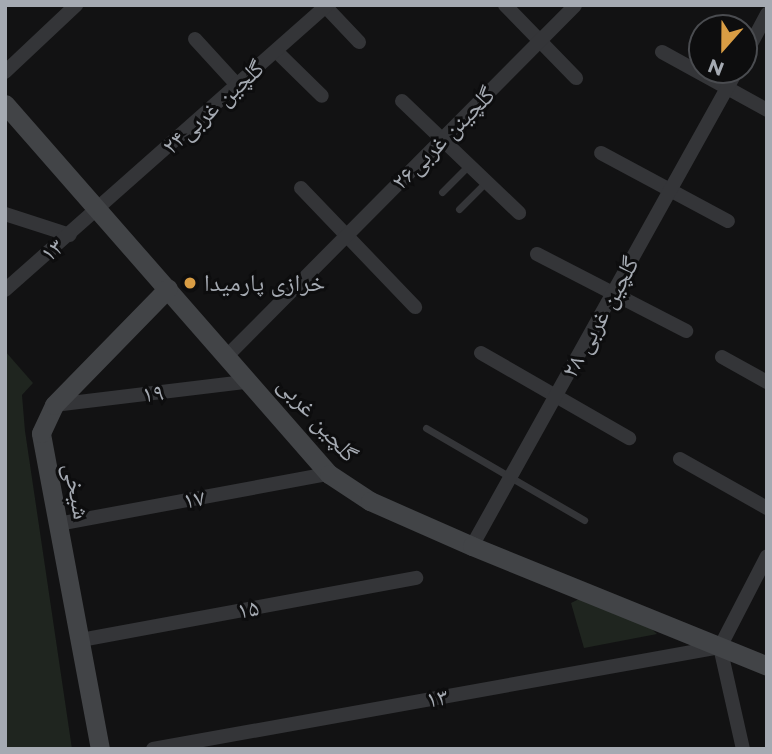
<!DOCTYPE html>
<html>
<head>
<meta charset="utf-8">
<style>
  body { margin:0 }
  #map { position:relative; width:772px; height:754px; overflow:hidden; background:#121213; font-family:Montserrat,"Noto Naskh Arabic",sans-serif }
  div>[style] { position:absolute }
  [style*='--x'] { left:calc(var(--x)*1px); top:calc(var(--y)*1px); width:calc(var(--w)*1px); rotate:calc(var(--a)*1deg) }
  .green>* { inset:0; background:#1f251f }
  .lane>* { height:7px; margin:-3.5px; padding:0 3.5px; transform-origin:3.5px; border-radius:3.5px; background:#343538 }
  .street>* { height:14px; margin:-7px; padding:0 7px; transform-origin:7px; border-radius:7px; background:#343538 }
  .secondary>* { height:19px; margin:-9.5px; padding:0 9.5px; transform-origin:9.5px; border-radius:9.5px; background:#424447 }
  .dots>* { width:19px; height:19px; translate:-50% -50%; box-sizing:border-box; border:4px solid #0d0d0e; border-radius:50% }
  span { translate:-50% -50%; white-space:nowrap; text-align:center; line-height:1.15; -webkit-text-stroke:6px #0d0d0e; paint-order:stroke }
  .street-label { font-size:24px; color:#a5aab2 }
  .poi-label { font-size:24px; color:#a5aab2 }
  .left { translate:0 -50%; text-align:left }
  .frame { position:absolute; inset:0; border:7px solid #a5aab2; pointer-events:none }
  .north { position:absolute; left:688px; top:14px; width:70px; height:70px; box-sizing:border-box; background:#0d0d0e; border:2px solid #4a4c50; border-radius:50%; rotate:201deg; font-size:19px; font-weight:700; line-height:28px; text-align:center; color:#a5aab2 }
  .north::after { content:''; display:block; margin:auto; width:24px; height:32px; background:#d99d44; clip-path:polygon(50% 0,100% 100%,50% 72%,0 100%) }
</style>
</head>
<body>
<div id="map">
  <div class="green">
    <div style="clip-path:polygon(5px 351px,33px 383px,22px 395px,25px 431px,72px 749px,5px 749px)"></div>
    <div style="clip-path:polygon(585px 596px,637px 615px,657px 634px,584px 648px,571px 603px)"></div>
  </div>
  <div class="lane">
    <div style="--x:442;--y:192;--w:37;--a:-45"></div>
    <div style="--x:459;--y:209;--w:38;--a:-45"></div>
    <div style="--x:426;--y:428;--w:183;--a:30.2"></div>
  </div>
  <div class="street">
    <div style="--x:324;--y:5;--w:51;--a:46.6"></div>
    <div style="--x:505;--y:5;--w:102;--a:45.8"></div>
    <div style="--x:195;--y:39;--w:64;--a:47.5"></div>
    <div style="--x:276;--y:51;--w:64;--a:44.4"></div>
    <div style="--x:662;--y:52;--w:120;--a:28.9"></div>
    <div style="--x:744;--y:57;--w:49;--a:-61.9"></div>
    <div style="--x:5;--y:72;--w:98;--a:-43.3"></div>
    <div style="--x:402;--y:101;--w:162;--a:43.7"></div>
    <div style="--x:601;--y:153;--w:144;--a:28.2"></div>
    <div style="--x:301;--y:188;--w:165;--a:46.2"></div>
    <div style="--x:5;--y:214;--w:68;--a:17.9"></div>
    <div style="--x:537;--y:254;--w:168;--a:27.3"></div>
    <div style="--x:5;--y:290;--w:430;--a:-41.5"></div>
    <div style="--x:481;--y:353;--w:171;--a:29.9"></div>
    <div style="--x:229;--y:354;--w:491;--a:-45.2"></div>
    <div style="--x:722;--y:357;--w:51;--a:29.1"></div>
    <div style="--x:54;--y:405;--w:198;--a:-6.9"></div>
    <div style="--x:680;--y:459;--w:100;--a:29.4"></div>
    <div style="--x:58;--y:524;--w:276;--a:-10.5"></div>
    <div style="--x:472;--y:546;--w:545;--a:-60.89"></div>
    <div style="--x:81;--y:640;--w:341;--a:-10.5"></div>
    <div style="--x:720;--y:647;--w:105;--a:77.3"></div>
    <div style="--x:720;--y:647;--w:102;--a:-62.7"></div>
    <div style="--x:153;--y:749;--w:576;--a:-10.2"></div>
  </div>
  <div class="secondary">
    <div style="--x:5;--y:104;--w:492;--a:48.8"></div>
    <div style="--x:329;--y:474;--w:49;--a:33.4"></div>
    <div style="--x:370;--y:501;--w:111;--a:23.8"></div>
    <div style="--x:472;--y:546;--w:318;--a:22.1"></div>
    <div style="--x:100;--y:749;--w:321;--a:-100.6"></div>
    <div style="--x:41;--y:433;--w:31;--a:-65"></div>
    <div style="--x:54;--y:405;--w:163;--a:-45.7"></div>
  </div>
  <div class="dots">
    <div style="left:190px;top:283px;background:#d99d44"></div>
  </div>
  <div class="street-label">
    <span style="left:213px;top:107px;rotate:-42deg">گلچین غربی۲۴</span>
    <span style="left:443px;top:138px;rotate:-45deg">گلچینن غربی۲۶</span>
    <span style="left:52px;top:250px;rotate:-41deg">۱۳</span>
    <span style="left:600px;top:317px;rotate:-61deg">گلچین غربی ۲۸</span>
    <span style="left:153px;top:393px;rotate:-7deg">۱۹</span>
    <span style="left:318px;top:419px;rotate:48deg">گلچین غربی</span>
    <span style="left:77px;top:491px;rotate:79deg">شیخی</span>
    <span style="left:194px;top:499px;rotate:-10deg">۱۷</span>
    <span style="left:248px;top:609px;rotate:-10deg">۱۵</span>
    <span style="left:437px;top:698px;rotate:-10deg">۱۳</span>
  </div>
  <div class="poi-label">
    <span class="left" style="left:204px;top:283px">خرازی پارمیدا</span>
  </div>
  <div class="frame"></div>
  <div class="north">N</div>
</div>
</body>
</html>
